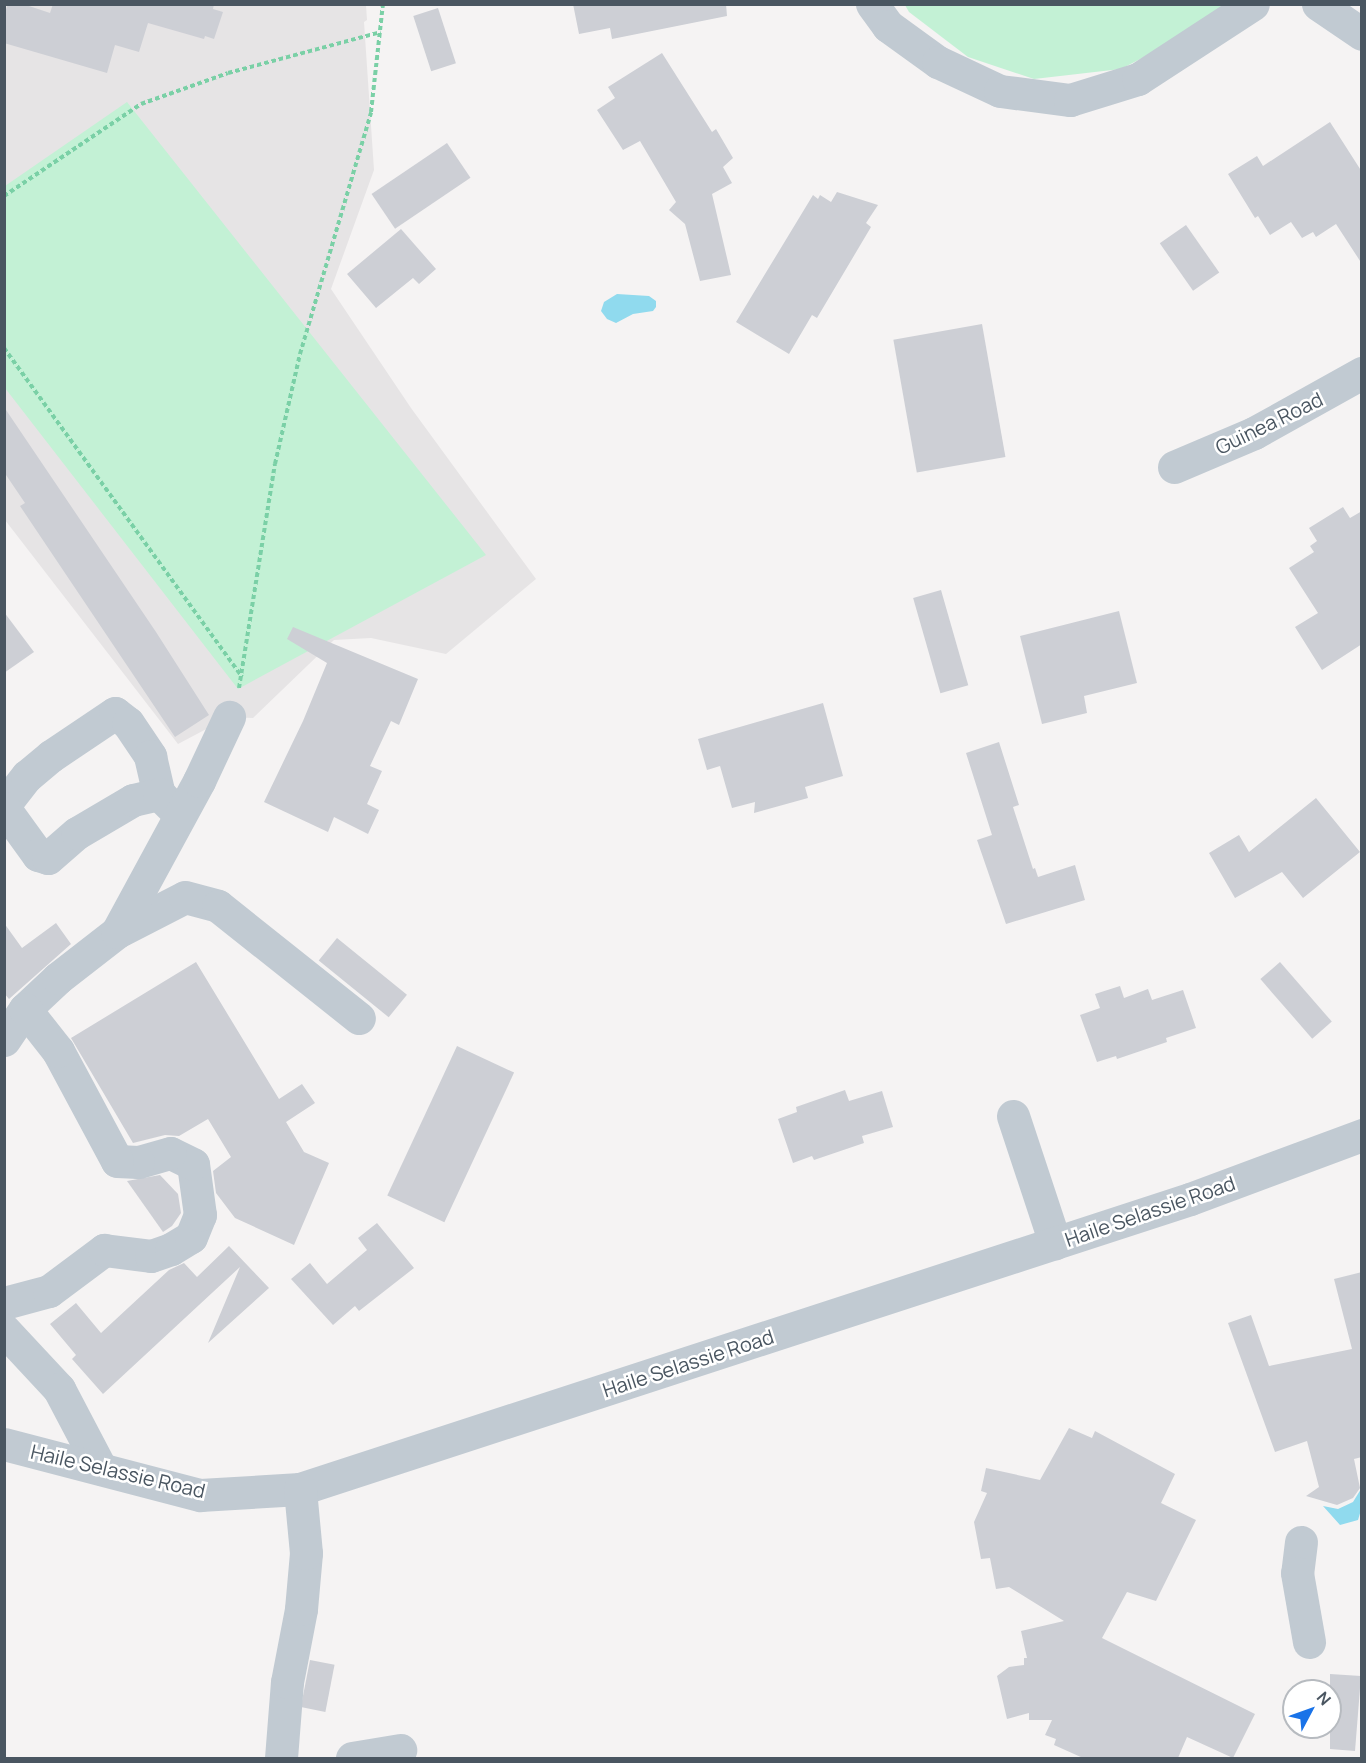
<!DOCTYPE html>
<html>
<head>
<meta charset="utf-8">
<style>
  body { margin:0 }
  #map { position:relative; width:1366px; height:1763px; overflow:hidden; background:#f5f3f3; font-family:Manrope,sans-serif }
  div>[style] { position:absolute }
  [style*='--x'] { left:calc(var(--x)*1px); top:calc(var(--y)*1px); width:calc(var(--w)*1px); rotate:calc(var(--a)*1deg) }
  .education>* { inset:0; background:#e6e4e5 }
  .green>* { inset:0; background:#c3f1d5 }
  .water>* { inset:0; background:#90daee }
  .building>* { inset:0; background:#cdcfd5; transform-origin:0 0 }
  .path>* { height:4px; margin-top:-2px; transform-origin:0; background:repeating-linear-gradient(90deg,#7ad0a6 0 4.5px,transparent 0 7.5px) }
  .minor>* { height:33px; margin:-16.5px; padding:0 16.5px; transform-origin:16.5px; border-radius:16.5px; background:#c1cad2 }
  span { translate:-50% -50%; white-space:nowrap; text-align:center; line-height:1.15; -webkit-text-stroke:5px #fff; paint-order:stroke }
  .street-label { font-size:20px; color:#4a5661 }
  .frame { position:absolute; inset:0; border:6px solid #4a5661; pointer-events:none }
  .north { position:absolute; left:1282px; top:1679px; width:60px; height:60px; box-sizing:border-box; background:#fff; border:2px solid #b7bbc0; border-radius:50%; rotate:49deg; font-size:16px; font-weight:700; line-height:24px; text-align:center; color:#4a5661 }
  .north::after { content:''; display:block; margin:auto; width:21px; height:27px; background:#1a73e8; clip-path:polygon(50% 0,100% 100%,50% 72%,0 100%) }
</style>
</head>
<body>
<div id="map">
  <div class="education">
    <div style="clip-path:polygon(5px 5px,366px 5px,367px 20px,364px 22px,374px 170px,331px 289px,411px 408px,536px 579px,446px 654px,371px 638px,334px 640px,253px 718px,229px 717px,178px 744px,5px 520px)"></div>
  </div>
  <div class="green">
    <div style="clip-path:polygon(905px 5px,1226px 5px,1190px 33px,1121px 69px,1034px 79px,968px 57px,909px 12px)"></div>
    <div style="clip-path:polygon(127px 102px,486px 555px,238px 689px,5px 388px,5px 186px)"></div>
  </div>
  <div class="water">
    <div style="clip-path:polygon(617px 294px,649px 296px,656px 301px,656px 307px,653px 311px,633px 314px,616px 323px,607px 319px,601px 311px,604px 302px)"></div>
    <div style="clip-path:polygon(1361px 1489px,1361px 1510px,1358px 1520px,1340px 1525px,1323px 1506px,1338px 1509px,1353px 1502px)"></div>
  </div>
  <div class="building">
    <div style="clip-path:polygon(8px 4px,23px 4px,50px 13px,53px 4px,214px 4px,213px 9px,223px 12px,214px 39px,205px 36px,204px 39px,148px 23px,139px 52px,115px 45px,107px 73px,4px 43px,4px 15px)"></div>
    <div style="clip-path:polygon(573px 4px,726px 4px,727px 16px,612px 39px,610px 28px,579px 34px)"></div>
    <div style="left:438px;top:8px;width:58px;height:26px;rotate:72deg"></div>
    <div style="clip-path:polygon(662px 53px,712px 132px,716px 129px,733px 158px,723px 167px,732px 183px,712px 194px,731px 275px,700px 281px,685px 224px,669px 210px,676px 202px,640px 141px,623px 150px,597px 110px,615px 98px,608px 87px)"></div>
    <div style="clip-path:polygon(1330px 122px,1362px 172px,1362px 264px,1336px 224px,1316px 237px,1313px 232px,1302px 238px,1291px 222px,1270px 235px,1258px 216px,1255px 218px,1228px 174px,1257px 156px,1263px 166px)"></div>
    <div style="left:447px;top:143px;width:42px;height:91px;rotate:56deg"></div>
    <div style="clip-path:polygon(837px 192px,878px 205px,866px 223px,871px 227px,817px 318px,812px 315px,789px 354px,736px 322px,813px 195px,818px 199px,820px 195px,831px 202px)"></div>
    <div style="left:1186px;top:225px;width:58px;height:32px;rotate:55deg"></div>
    <div style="clip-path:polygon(401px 229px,436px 269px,419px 284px,413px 278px,376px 308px,347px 274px)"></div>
    <div style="left:982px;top:324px;width:135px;height:90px;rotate:80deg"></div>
    <div style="clip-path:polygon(4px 407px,156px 632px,209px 715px,175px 737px,20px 506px,25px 503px,4px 472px)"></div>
    <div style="clip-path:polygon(1343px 507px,1350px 518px,1362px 511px,1362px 644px,1322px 670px,1295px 627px,1318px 613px,1289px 568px,1314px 552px,1310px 546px,1317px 541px,1309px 528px)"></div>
    <div style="left:941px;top:590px;width:99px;height:29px;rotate:74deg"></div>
    <div style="clip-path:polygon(1119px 611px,1137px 683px,1084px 696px,1087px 713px,1042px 724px,1020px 636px)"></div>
    <div style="clip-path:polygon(4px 612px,34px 652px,4px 673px)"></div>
    <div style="clip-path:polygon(293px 627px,418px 679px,399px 725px,391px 721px,370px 766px,382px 771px,367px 804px,379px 810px,368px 834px,334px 817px,328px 832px,264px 802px,303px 721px,327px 663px,287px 639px)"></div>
    <div style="clip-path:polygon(823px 703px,843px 776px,805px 787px,808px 798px,754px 813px,755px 802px,732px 808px,720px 766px,707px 770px,698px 739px)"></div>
    <div style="clip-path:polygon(999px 742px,1019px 805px,1013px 807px,1033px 869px,1035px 868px,1038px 877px,1075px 865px,1085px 900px,1006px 924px,977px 840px,992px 835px,966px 753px)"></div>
    <div style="clip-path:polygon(1316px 798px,1360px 852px,1303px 898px,1282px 872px,1235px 898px,1209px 853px,1239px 835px,1249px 852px)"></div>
    <div style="clip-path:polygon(4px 923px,22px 948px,56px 923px,71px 944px,9px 999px,4px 993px)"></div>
    <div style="left:337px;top:938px;width:90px;height:29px;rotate:39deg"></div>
    <div style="clip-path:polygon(196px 962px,279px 1099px,302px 1084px,315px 1103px,286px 1122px,304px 1152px,329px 1163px,294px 1245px,235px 1218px,216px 1193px,213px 1171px,231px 1157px,208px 1119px,179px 1136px,165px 1135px,133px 1143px,71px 1038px)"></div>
    <div style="left:1280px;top:962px;width:79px;height:26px;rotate:49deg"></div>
    <div style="clip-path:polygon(1120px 986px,1124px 998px,1148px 989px,1152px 1000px,1183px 990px,1196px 1028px,1166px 1038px,1167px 1042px,1117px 1059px,1116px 1056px,1097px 1062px,1080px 1015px,1100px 1008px,1095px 994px)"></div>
    <div style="left:457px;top:1046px;width:63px;height:165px;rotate:25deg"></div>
    <div style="clip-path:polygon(845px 1090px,849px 1101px,882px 1091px,893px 1127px,862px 1136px,864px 1143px,814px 1160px,812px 1156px,793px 1163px,778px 1119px,797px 1112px,796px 1107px)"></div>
    <div style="clip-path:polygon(160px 1175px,178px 1194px,181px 1213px,172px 1226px,163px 1232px,127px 1181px)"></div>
    <div style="clip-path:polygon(377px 1223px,414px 1268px,359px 1311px,355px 1306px,333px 1325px,291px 1279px,310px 1263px,327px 1284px,367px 1250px,358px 1238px)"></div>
    <div style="clip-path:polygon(229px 1246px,269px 1288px,208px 1343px,240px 1267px,103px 1394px,72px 1359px,76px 1355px,50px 1324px,76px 1303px,101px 1333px,169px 1270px,184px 1263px,197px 1277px)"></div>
    <div style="clip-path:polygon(1362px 1272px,1362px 1457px,1354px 1459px,1360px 1488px,1353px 1498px,1337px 1505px,1306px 1496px,1319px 1487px,1307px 1441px,1275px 1452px,1228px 1323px,1251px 1315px,1269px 1366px,1352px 1349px,1334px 1279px)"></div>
    <div style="clip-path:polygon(1069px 1428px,1092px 1438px,1095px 1431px,1175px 1474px,1161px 1503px,1196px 1520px,1156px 1601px,1127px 1592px,1102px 1638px,1255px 1714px,1233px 1758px,1187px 1737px,1178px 1758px,1083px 1758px,1054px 1745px,1056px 1739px,1045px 1735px,1052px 1720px,1029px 1720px,1029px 1713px,1007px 1719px,997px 1676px,1009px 1667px,1024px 1665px,1024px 1658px,1027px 1658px,1021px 1631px,1064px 1621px,1009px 1587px,996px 1589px,990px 1558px,981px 1559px,974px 1522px,987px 1493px,981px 1491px,986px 1468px,1040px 1480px)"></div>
    <div style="left:310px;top:1660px;width:25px;height:48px;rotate:11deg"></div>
    <div style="clip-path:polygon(1330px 1674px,1361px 1676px,1355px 1751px,1330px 1749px)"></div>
  </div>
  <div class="path">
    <div style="--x:4;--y:196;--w:165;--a:-33.9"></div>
    <div style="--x:141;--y:104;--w:92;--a:-19.6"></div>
    <div style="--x:228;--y:73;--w:158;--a:-15"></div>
    <div style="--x:4;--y:348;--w:406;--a:54.1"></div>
    <div style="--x:239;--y:688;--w:227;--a:-80.9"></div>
    <div style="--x:275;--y:464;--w:113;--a:-77.2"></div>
    <div style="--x:300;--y:354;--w:252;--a:-73.6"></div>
    <div style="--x:371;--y:112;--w:109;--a:-83.7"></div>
  </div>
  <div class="minor">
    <div style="--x:872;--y:4;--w:27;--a:54"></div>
    <div style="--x:888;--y:26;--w:62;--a:35.8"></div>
    <div style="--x:938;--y:62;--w:68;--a:25.1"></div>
    <div style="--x:1000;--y:91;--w:71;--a:7.3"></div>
    <div style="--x:1070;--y:100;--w:71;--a:-17.2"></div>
    <div style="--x:1138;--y:79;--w:137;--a:-33.1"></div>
    <div style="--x:1318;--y:4;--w:53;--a:34.3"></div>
    <div style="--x:1174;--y:467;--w:87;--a:-23"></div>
    <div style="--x:1254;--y:433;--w:124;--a:-29.1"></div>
    <div style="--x:4;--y:805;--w:37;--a:-52"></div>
    <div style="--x:27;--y:776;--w:31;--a:-40"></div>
    <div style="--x:51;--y:756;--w:77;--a:-33.9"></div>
    <div style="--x:115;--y:713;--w:16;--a:38"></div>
    <div style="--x:128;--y:723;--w:40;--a:56"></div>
    <div style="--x:150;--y:756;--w:39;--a:77"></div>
    <div style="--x:4;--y:808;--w:58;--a:54.1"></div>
    <div style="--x:38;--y:855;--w:10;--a:17"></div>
    <div style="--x:48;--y:858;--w:38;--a:-41"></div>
    <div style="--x:77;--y:833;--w:65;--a:-30.5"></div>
    <div style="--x:133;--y:800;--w:27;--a:-13"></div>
    <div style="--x:159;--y:794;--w:21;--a:45"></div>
    <div style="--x:117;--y:932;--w:76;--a:-27.2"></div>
    <div style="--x:185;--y:897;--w:34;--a:15"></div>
    <div style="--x:218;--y:906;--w:180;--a:38.5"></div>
    <div style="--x:4;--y:1040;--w:37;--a:-56"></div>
    <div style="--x:25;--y:1009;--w:45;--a:-43.2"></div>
    <div style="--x:58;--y:978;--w:75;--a:-37.9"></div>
    <div style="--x:117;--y:932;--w:172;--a:-61.5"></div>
    <div style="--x:199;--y:781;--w:71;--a:-64.9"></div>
    <div style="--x:1013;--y:1116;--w:134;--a:71.7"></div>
    <div style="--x:8;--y:1302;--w:42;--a:-15"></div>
    <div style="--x:49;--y:1291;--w:69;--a:-36.7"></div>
    <div style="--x:104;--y:1250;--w:47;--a:7.3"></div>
    <div style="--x:151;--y:1256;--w:21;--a:-19"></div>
    <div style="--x:171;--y:1249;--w:23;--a:-31"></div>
    <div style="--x:191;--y:1237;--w:24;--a:-68"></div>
    <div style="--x:200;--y:1215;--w:51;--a:-97.8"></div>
    <div style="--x:193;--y:1164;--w:25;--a:-154"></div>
    <div style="--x:170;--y:1153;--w:33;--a:164"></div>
    <div style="--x:138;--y:1162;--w:21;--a:-177"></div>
    <div style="--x:117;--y:1161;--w:125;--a:-118.2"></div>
    <div style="--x:58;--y:1051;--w:53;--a:-128.2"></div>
    <div style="--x:4;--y:1330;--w:81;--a:47"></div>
    <div style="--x:59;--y:1389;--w:90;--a:62.3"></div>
    <div style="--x:4;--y:1444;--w:203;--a:14.6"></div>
    <div style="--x:200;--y:1495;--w:100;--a:-3.4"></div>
    <div style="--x:300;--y:1489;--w:936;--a:-18.05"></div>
    <div style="--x:1190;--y:1199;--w:184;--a:-20.4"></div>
    <div style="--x:1301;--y:1542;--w:31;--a:97"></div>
    <div style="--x:1297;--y:1573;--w:70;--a:80.1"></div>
    <div style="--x:281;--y:1758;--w:76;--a:-85.5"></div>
    <div style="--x:287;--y:1682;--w:74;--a:-79.1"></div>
    <div style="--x:301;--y:1609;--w:56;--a:-84.9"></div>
    <div style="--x:306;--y:1553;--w:64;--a:-95.4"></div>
    <div style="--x:352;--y:1758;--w:49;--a:-9.5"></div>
  </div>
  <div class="street-label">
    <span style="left:1269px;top:423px;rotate:-26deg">Guinea Road</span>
    <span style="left:1150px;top:1211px;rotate:-19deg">Haile Selassie Road</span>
    <span style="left:688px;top:1363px;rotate:-18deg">Haile Selassie Road</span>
    <span style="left:118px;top:1471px;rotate:13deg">Haile Selassie Road</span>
  </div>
  <div class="frame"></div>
  <div class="north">N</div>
</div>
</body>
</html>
